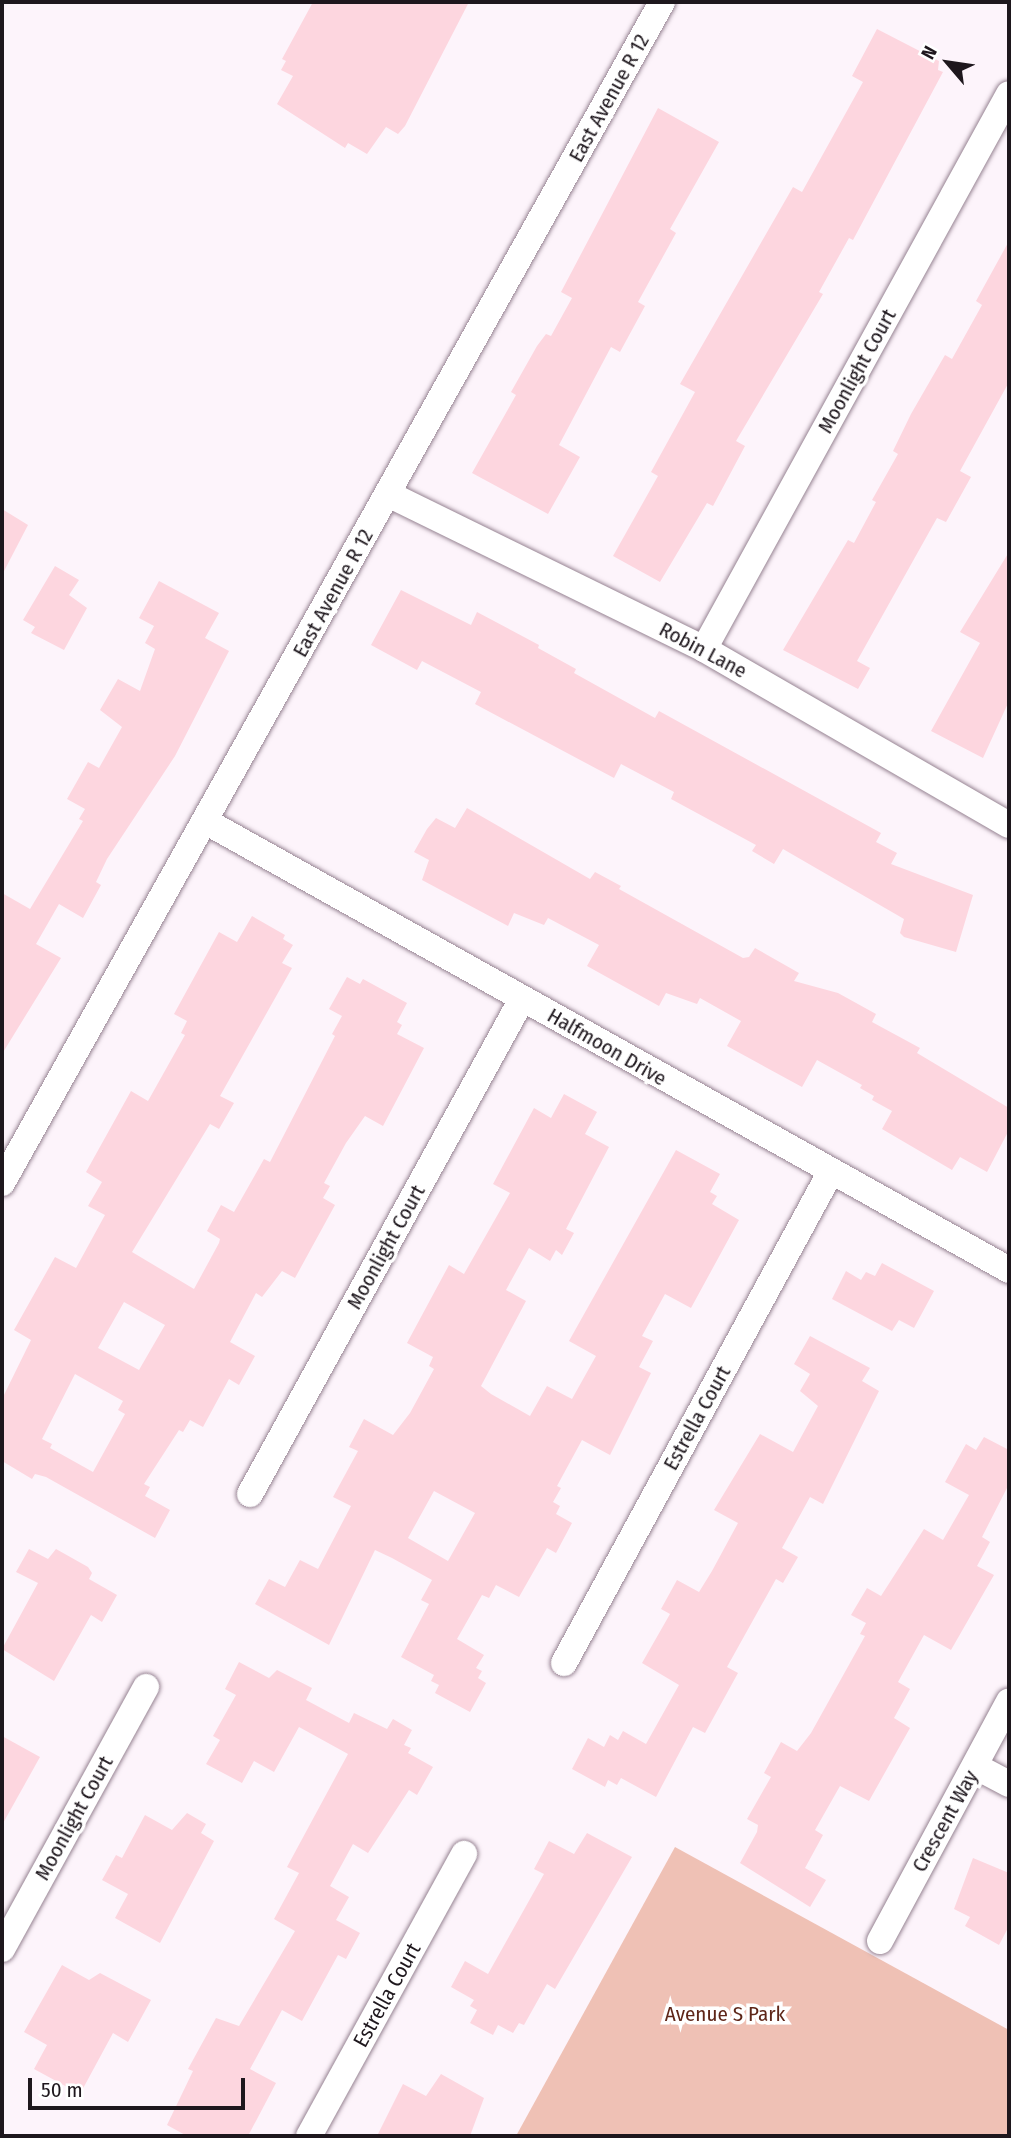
<!DOCTYPE html>
<html>
<head>
<meta charset="utf-8">
<style>
  body { margin:0 }
  #map { position:relative; width:1011px; height:2138px; overflow:hidden; background:#fdf4fb; font-family:"Fira Sans Condensed",sans-serif }
  div>[style] { position:absolute }
  [style*='--x'] { left:calc(var(--x)*1px); top:calc(var(--y)*1px); width:calc(var(--w)*1px); rotate:calc(var(--a)*1deg) }
  .green>* { inset:0; background:#efc1b5 }
  .building>* { inset:0; background:#fdd6df }
  .roads { filter:drop-shadow(0 0 2px #968392) drop-shadow(0 0 2px #968392) }
  .street>* { height:26px; margin:-13px; padding:0 13px; transform-origin:13px; border-radius:13px; background:#fff }
  span { translate:-50% -50%; white-space:nowrap; text-align:center; line-height:1.15; -webkit-text-stroke:7px #fff; paint-order:stroke }
  .street-label { font-size:21px; color:#1e171d }
  .park-label { font-size:21px; color:#5e2618 }
  .frame { position:absolute; inset:0; border:4px solid #1e171d; pointer-events:none }
  .north { position:absolute; left:913px; top:28px; width:70px; height:70px; -webkit-text-stroke:5px #fff; paint-order:stroke; rotate:299deg; font-size:19px; font-weight:700; line-height:28px; text-align:center; color:#1e171d }
  .north::after { content:''; display:block; margin:auto; width:24px; height:32px; background:#1e171d; clip-path:polygon(50% 0,100% 100%,50% 72%,0 100%) }
  .scale { position:absolute; left:28px; top:2078px; width:217px; height:32px; box-sizing:border-box; border:4px solid #1e171d; border-top:0; padding-left:9px; font-size:21px; line-height:24px; white-space:nowrap; color:#1e171d; -webkit-text-stroke:5px #fff; paint-order:stroke }
</style>
</head>
<body>
<div id="map">
  <div class="green">
    <div style="clip-path:polygon(675px 1847px,1009px 2030px,1009px 2136px,516px 2136px)"></div>
  </div>
  <div class="building">
    <div style="clip-path:polygon(313px 2px,469px 2px,405px 126px,398px 134px,386px 127px,367px 154px,348px 143px,345px 148px,277px 104px,293px 76px,281px 70px,286px 61px,282px 59px)"></div>
    <div style="clip-path:polygon(877px 29px,939px 61px,938px 70px,943px 72px,853px 240px,849px 238px,819px 292px,823px 294px,736px 441px,745px 446px,713px 506px,707px 503px,660px 582px,613px 556px,658px 476px,651px 472px,695px 392px,680px 384px,793px 187px,802px 192px,863px 82px,852px 76px)"></div>
    <div style="clip-path:polygon(658px 108px,719px 142px,670px 229px,676px 233px,638px 302px,645px 306px,620px 352px,611px 347px,559px 445px,580px 457px,548px 514px,472px 473px,516px 395px,511px 392px,537px 346px,546px 334px,551px 336px,572px 298px,561px 292px)"></div>
    <div style="clip-path:polygon(1009px 241px,1009px 382px,960px 471px,971px 477px,946px 522px,937px 518px,857px 661px,870px 668px,858px 689px,783px 650px,848px 540px,854px 543px,876px 502px,872px 500px,898px 454px,893px 451px,911px 414px,945px 355px,952px 359px,982px 305px,976px 301px)"></div>
    <div style="clip-path:polygon(2px 509px,28px 525px,2px 575px)"></div>
    <div style="clip-path:polygon(1009px 552px,1009px 701px,983px 758px,931px 731px,980px 643px,960px 632px)"></div>
    <div style="clip-path:polygon(55px 566px,79px 580px,69px 595px,87px 608px,64px 650px,31px 633px,35px 627px,23px 620px)"></div>
    <div style="clip-path:polygon(159px 581px,219px 613px,205px 638px,229px 651px,175px 756px,107px 859px,96px 882px,101px 885px,83px 918px,59px 904px,36px 944px,61px 958px,2px 1054px,2px 893px,30px 909px,83px 821px,79px 819px,85px 809px,67px 799px,88px 762px,99px 768px,122px 727px,100px 710px,118px 679px,140px 691px,155px 649px,145px 643px,154px 626px,139px 618px)"></div>
    <div style="clip-path:polygon(401px 590px,471px 625px,477px 612px,539px 645px,538px 648px,576px 669px,574px 673px,655px 718px,659px 711px,881px 833px,876px 842px,897px 853px,891px 864px,973px 895px,956px 952px,904px 937px,900px 933px,904px 919px,783px 849px,774px 864px,752px 851px,756px 845px,671px 799px,674px 792px,621px 764px,614px 778px,475px 704px,481px 692px,422px 661px,417px 670px,371px 645px)"></div>
    <div style="clip-path:polygon(467px 808px,590px 879px,595px 872px,621px 886px,619px 889px,743px 958px,749px 957px,755px 948px,799px 973px,794px 981px,838px 993px,876px 1014px,872px 1022px,920px 1048px,917px 1053px,1009px 1108px,1009px 1130px,987px 1172px,960px 1157px,952px 1170px,882px 1129px,892px 1111px,872px 1100px,874px 1096px,860px 1088px,862px 1085px,817px 1060px,802px 1087px,727px 1046px,741px 1021px,700px 998px,697px 1004px,666px 993px,659px 1006px,587px 966px,599px 945px,548px 918px,544px 925px,514px 913px,508px 926px,422px 880px,429px 860px,414px 852px,427px 829px,436px 818px,455px 828px)"></div>
    <div style="clip-path:polygon(evenodd,252px 916px,285px 935px,283px 939px,293px 945px,282px 963px,292px 968px,220px 1096px,234px 1103px,219px 1129px,210px 1124px,132px 1252px,194px 1289px,219px 1243px,220px 1239px,207px 1231px,221px 1205px,234px 1212px,264px 1159px,270px 1162px,335px 1036px,332px 1034px,342px 1016px,329px 1009px,347px 977px,360px 984px,363px 979px,407px 1003px,397px 1022px,402px 1025px,397px 1034px,424px 1048px,383px 1126px,365px 1116px,346px 1143px,324px 1183px,330px 1186px,323px 1198px,335px 1205px,295px 1278px,282px 1271px,262px 1297px,256px 1293px,230px 1342px,255px 1356px,239px 1385px,229px 1379px,203px 1427px,190px 1420px,183px 1432px,179px 1430px,144px 1484px,150px 1487px,145px 1496px,170px 1510px,155px 1538px,46px 1477px,35px 1474px,32px 1479px,2px 1461px,2px 1399px,31px 1340px,14px 1330px,55px 1257px,76px 1268px,105px 1215px,88px 1206px,102px 1182px,86px 1172px,131px 1091px,148px 1101px,185px 1035px,181px 1033px,187px 1021px,174px 1014px,219px 932px,237px 942px,252px 916px,124px 1302px,165px 1325px,139px 1370px,98px 1348px,124px 1302px,252px 916px,75px 1374px,123px 1401px,118px 1410px,125px 1414px,93px 1472px,50px 1448px,52px 1444px,42px 1439px,75px 1374px)"></div>
    <div style="clip-path:polygon(evenodd,564px 1094px,597px 1112px,585px 1134px,609px 1147px,566px 1229px,574px 1233px,562px 1255px,556px 1250px,550px 1261px,529px 1248px,506px 1290px,526px 1301px,481px 1386px,491px 1394px,530px 1416px,547px 1386px,572px 1399px,596px 1356px,569px 1341px,676px 1150px,720px 1174px,710px 1192px,717px 1196px,712px 1204px,739px 1220px,691px 1308px,665px 1294px,642px 1336px,653px 1341px,639px 1367px,651px 1373px,610px 1455px,582px 1440px,557px 1486px,561px 1488px,553px 1502px,560px 1506px,556px 1514px,572px 1523px,556px 1553px,547px 1548px,519px 1597px,496px 1585px,489px 1598px,482px 1595px,457px 1639px,484px 1655px,476px 1668px,482px 1671px,478px 1678px,486px 1683px,470px 1712px,435px 1693px,439px 1685px,431px 1681px,434px 1675px,401px 1657px,429px 1604px,421px 1600px,432px 1580px,392px 1558px,375px 1550px,329px 1645px,255px 1604px,269px 1579px,285px 1587px,300px 1560px,318px 1569px,351px 1506px,333px 1497px,358px 1451px,349px 1447px,364px 1419px,393px 1435px,410px 1413px,434px 1369px,429px 1366px,433px 1357px,407px 1343px,449px 1265px,464px 1274px,510px 1193px,493px 1184px,534px 1108px,551px 1118px,564px 1094px,434px 1491px,475px 1513px,448px 1561px,408px 1538px,434px 1491px)"></div>
    <div style="clip-path:polygon(882px 1263px,934px 1291px,914px 1328px,899px 1320px,892px 1331px,832px 1299px,846px 1271px,861px 1280px,866px 1272px,875px 1276px)"></div>
    <div style="clip-path:polygon(810px 1336px,870px 1368px,862px 1381px,879px 1391px,823px 1504px,810px 1497px,782px 1548px,798px 1557px,783px 1583px,776px 1579px,727px 1667px,738px 1673px,705px 1733px,693px 1727px,656px 1797px,621px 1778px,617px 1785px,608px 1780px,605px 1787px,572px 1769px,588px 1738px,604px 1747px,610px 1735px,618px 1740px,623px 1731px,646px 1744px,679px 1685px,642px 1663px,670px 1614px,661px 1609px,677px 1580px,699px 1592px,712px 1571px,738px 1523px,714px 1510px,760px 1434px,793px 1452px,818px 1406px,800px 1391px,810px 1374px,794px 1364px)"></div>
    <div style="clip-path:polygon(984px 1437px,1009px 1450px,1009px 1484px,982px 1537px,990px 1542px,977px 1566px,994px 1575px,951px 1650px,924px 1635px,898px 1682px,910px 1689px,894px 1718px,910px 1728px,869px 1801px,840px 1786px,815px 1830px,823px 1835px,805px 1868px,826px 1880px,810px 1907px,740px 1863px,757px 1832px,758px 1825px,747px 1819px,771px 1777px,764px 1773px,781px 1742px,797px 1751px,811px 1733px,865px 1636px,860px 1634px,866px 1623px,851px 1615px,867px 1588px,881px 1596px,924px 1529px,943px 1540px,969px 1495px,945px 1482px,966px 1444px,976px 1450px)"></div>
    <div style="clip-path:polygon(29px 1549px,48px 1559px,56px 1549px,88px 1567px,92px 1573px,89px 1579px,117px 1595px,102px 1622px,91px 1615px,54px 1681px,2px 1649px,38px 1583px,16px 1572px)"></div>
    <div style="clip-path:polygon(239px 1662px,269px 1678px,277px 1670px,312px 1688px,306px 1700px,349px 1723px,354px 1713px,387px 1729px,393px 1719px,412px 1730px,404px 1745px,411px 1748px,408px 1753px,433px 1767px,417px 1795px,409px 1790px,368px 1853px,353px 1844px,330px 1886px,349px 1897px,336px 1920px,360px 1933px,346px 1959px,338px 1955px,302px 2021px,282px 2010px,250px 2069px,276px 2083px,248px 2136px,187px 2136px,167px 2125px,193px 2071px,188px 2069px,216px 2018px,239px 2026px,295px 1931px,274px 1919px,299px 1873px,287px 1867px,348px 1754px,299px 1727px,274px 1772px,254px 1761px,242px 1783px,206px 1764px,220px 1740px,213px 1736px,236px 1695px,225px 1689px)"></div>
    <div style="clip-path:polygon(2px 1736px,40px 1757px,2px 1825px)"></div>
    <div style="clip-path:polygon(187px 1813px,206px 1824px,201px 1833px,214px 1841px,160px 1943px,115px 1918px,128px 1894px,102px 1880px,116px 1855px,122px 1858px,145px 1815px,172px 1830px)"></div>
    <div style="clip-path:polygon(587px 1833px,632px 1857px,555px 1989px,547px 1984px,524px 2025px,519px 2023px,513px 2033px,498px 2025px,493px 2035px,470px 2023px,477px 2010px,470px 2006px,474px 2000px,451px 1987px,465px 1961px,488px 1974px,544px 1874px,534px 1869px,549px 1841px,574px 1854px)"></div>
    <div style="clip-path:polygon(973px 1858px,1009px 1873px,1009px 1926px,999px 1945px,965px 1926px,970px 1917px,954px 1909px)"></div>
    <div style="clip-path:polygon(62px 1965px,89px 1980px,100px 1973px,151px 2000px,128px 2042px,113px 2033px,80px 2094px,34px 2069px,47px 2045px,24px 2032px)"></div>
    <div style="clip-path:polygon(441px 2074px,484px 2098px,470px 2136px,377px 2136px,403px 2084px,426px 2096px)"></div>
  </div>
  <div class="roads">
    <div class="street">
      <div style="--x:388;--y:494;--w:352;--a:26.1"></div>
      <div style="--x:704;--y:649;--w:352;--a:30"></div>
      <div style="--x:704;--y:649;--w:633;--a:-61.21"></div>
      <div style="--x:205;--y:821;--w:921;--a:29.18"></div>
      <div style="--x:2;--y:1183;--w:1353;--a:-60.8"></div>
      <div style="--x:250;--y:1494;--w:565;--a:-61.21"></div>
      <div style="--x:564;--y:1663;--w:558;--a:-61.5"></div>
      <div style="--x:975;--y:1766;--w:38;--a:28"></div>
      <div style="--x:880;--y:1941;--w:272;--a:-61.7"></div>
      <div style="--x:2;--y:1949;--w:299;--a:-61.2"></div>
      <div style="--x:309;--y:2136;--w:322;--a:-61.2"></div>
    </div>
  </div>
  <div class="street-label">
    <span style="left:609px;top:98px;rotate:-61deg">East Avenue R 12</span>
    <span style="left:857px;top:371px;rotate:-61deg">Moonlight Court</span>
    <span style="left:333px;top:593px;rotate:-61deg">East Avenue R 12</span>
    <span style="left:703px;top:650px;rotate:28deg">Robin Lane</span>
    <span style="left:607px;top:1047px;rotate:30deg">Halfmoon Drive</span>
    <span style="left:386px;top:1247px;rotate:-61deg">Moonlight Court</span>
    <span style="left:697px;top:1418px;rotate:-61deg">Estrella Court</span>
    <span style="left:74px;top:1818px;rotate:-61deg">Moonlight Court</span>
    <span style="left:945px;top:1821px;rotate:-61deg">Crescent Way</span>
    <span style="left:387px;top:1995px;rotate:-61deg">Estrella Court</span>
  </div>
  <div class="park-label">
    <span style="left:725px;top:2014px">Avenue S Park</span>
  </div>
  <div class="frame"></div>
  <div class="north">N</div>
  <div class="scale">50 m</div>
</div>
</body>
</html>
